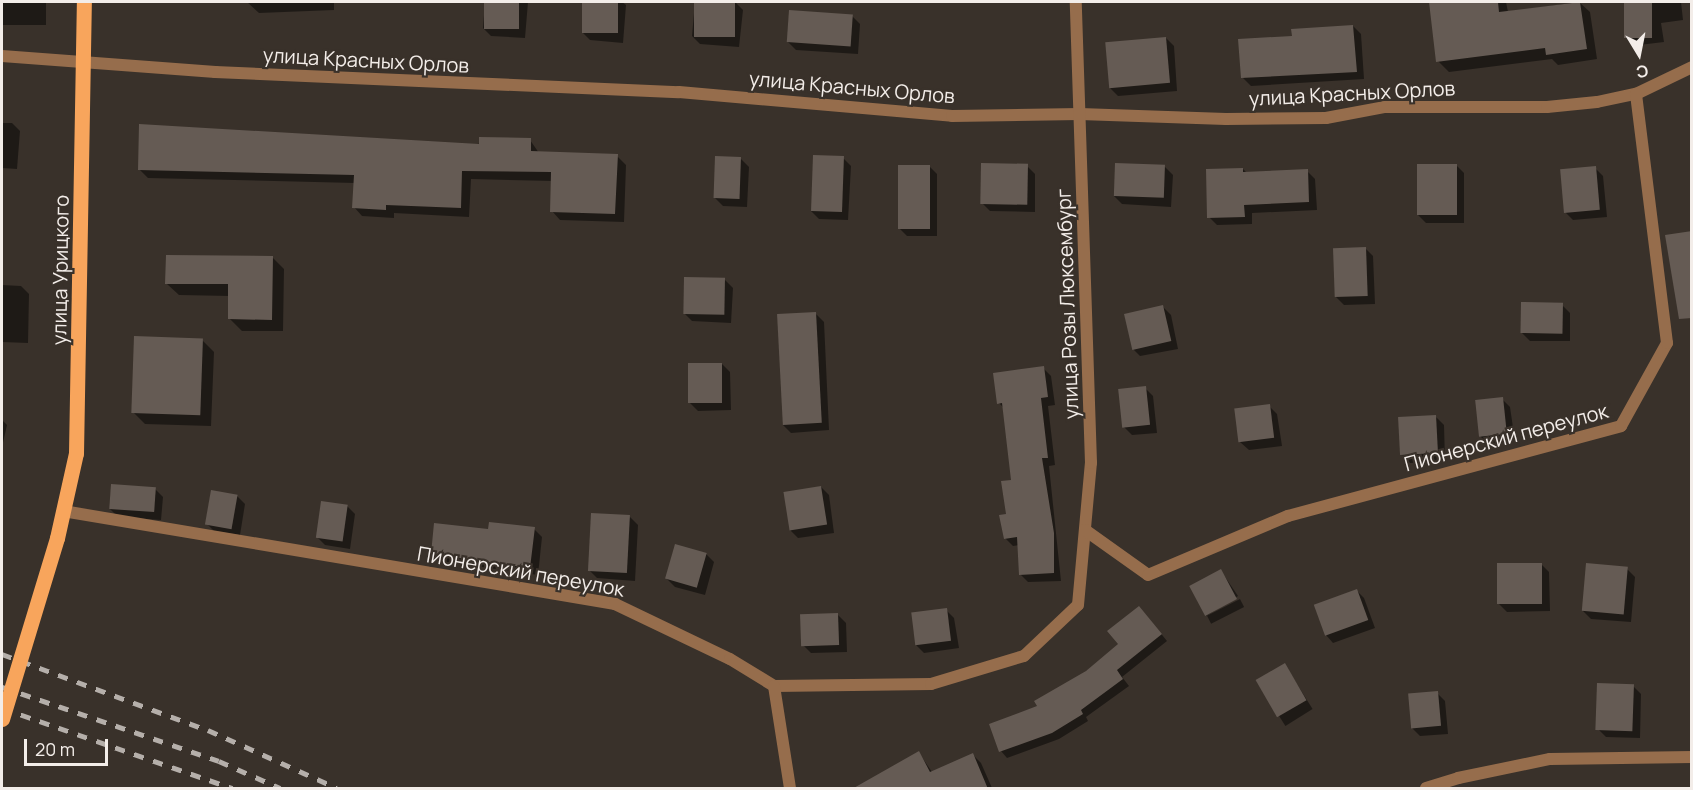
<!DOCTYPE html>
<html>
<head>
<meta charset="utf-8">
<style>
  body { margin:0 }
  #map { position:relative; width:1693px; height:790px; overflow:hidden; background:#39312a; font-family:Manrope,sans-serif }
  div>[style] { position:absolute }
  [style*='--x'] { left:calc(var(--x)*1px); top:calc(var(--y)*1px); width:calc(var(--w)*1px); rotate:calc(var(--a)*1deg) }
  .shadow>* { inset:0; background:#0007; transform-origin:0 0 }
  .building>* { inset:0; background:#655b54; transform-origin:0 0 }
  .minor>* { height:12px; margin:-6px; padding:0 6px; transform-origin:6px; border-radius:6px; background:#966d4c }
  .primary>* { height:15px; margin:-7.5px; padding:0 7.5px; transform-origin:7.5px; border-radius:7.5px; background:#f8a55c }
  .rail>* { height:4.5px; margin-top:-2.25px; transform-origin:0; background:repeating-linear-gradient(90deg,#b5afaa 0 10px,transparent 0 20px) }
  .primary-bridge>* { height:15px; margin:-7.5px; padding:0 7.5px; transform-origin:7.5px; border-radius:7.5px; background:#f8a55c }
  span { translate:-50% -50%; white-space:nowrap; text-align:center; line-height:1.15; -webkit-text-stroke:4.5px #39312a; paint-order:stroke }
  .street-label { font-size:20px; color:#f3ede9 }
  .frame { position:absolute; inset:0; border:3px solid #f3ede9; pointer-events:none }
  .north { position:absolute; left:1609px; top:24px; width:60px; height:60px; -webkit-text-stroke:4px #39312a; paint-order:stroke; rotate:170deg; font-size:16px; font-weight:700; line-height:24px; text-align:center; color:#f3ede9 }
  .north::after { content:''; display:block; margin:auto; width:21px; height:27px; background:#f3ede9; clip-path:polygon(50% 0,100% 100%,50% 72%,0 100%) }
  .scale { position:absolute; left:24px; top:739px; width:84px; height:27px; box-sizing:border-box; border:3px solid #f3ede9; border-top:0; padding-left:8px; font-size:18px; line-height:21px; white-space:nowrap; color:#f3ede9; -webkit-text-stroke:4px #39312a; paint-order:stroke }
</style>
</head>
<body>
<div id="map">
  <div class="shadow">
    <div style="left:2px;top:2px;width:44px;height:23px"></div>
    <div style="clip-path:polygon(247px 2px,334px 2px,334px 10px,259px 13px)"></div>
    <div style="clip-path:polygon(485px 2px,528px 2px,525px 38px,491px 36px,483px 28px)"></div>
    <div style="clip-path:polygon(584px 2px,622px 2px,626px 5px,623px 43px,590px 40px,582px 32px)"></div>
    <div style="clip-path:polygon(695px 2px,735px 2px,743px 10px,739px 47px,700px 44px,692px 36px)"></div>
    <div style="clip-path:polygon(1431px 2px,1506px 2px,1508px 12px,1579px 2px,1590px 12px,1597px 59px,1558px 65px,1552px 59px,1449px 72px,1438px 61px)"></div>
    <div style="clip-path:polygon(1626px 2px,1681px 2px,1683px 20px,1661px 23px,1664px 42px,1639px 45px,1631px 37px)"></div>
    <div style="clip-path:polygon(852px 16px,860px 24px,858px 54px,796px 50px,788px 42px)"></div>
    <div style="clip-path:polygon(1353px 26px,1361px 34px,1364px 79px,1251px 86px,1243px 78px)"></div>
    <div style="clip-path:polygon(1166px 38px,1174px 46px,1177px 91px,1118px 96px,1110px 88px)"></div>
    <div style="clip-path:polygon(2px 123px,12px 123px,20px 131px,17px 169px,2px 168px)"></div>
    <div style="clip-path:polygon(530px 140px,539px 153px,617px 156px,626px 165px,624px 222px,560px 220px,552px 211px,553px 181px,471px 179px,469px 217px,394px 213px,394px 218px,362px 216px,354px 207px,355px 183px,148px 178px,139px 169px)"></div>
    <div style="clip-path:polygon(843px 158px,851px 166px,848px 220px,819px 219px,811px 211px)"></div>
    <div style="clip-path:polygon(741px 159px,749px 167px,747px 207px,723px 206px,715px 198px)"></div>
    <div style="clip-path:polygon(1456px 165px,1464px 173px,1464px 223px,1426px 223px,1418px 215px)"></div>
    <div style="clip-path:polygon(929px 166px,937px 174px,937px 236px,907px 236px,899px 228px)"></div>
    <div style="clip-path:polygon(1027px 166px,1035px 174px,1035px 212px,990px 211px,982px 203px)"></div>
    <div style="clip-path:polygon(1165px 167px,1173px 175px,1171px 207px,1122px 204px,1114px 196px)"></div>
    <div style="clip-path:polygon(1595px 168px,1603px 176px,1607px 217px,1573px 220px,1565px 212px)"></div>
    <div style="clip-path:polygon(1243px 169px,1247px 173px,1307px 171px,1315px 179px,1317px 210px,1252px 213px,1252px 224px,1217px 225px,1209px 217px)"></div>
    <div style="clip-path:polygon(1365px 248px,1373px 256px,1375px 304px,1344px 305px,1336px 297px)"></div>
    <div style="clip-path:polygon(272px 257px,284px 269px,283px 331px,242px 331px,230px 319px,230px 296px,179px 295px,167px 284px)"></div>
    <div style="clip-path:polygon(725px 280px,733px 288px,731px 323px,692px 321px,684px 313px)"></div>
    <div style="clip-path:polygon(2px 285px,21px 286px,29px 294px,28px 343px,2px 342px)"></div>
    <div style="clip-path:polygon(1562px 305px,1570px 313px,1570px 341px,1530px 341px,1522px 333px)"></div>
    <div style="clip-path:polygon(1163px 307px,1171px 315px,1178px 349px,1140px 356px,1132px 348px)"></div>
    <div style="clip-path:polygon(816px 314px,824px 322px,829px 430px,791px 433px,783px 425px)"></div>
    <div style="clip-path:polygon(202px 340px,214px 352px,211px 426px,145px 424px,133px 412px)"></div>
    <div style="clip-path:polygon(722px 364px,730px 372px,731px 410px,698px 411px,690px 403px)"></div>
    <div style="clip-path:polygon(1043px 368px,1051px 376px,1055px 405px,1048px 406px,1055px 465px,1049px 466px,1061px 581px,1028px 582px,1020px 574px,1019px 545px,1013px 546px,1005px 538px,1013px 481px,1004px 408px,999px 403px)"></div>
    <div style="clip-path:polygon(1145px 388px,1153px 396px,1157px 433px,1132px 435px,1124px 427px)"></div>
    <div style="clip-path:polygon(1502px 399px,1510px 407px,1515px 441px,1489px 445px,1481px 437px)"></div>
    <div style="clip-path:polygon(1269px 406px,1277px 414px,1282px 446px,1249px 450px,1240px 442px)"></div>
    <div style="clip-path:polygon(1436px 417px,1444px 425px,1445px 461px,1410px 463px,1402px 455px)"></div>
    <div style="clip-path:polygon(2px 420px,7px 425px,2px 447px)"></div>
    <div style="clip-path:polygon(821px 487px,829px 495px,834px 533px,798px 538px,790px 530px)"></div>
    <div style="clip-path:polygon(155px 489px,163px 497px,161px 520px,118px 517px,110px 509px)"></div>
    <div style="clip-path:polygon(237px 496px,245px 504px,240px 535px,214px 531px,206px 523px)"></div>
    <div style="clip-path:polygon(347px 506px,355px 514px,350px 549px,325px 545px,317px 537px)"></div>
    <div style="clip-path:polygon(630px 517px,638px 525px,635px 581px,597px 578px,589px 570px)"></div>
    <div style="clip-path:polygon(534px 529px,542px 537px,538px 575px,440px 561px,432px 553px)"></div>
    <div style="clip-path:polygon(706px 554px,714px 562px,705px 595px,675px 587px,667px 579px)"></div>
    <div style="clip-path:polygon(1541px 564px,1549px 572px,1550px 611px,1507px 612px,1499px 604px)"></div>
    <div style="clip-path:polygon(1627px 569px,1635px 577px,1631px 622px,1591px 619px,1583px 611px)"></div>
    <div style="clip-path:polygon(1221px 571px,1238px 596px,1206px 616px,1191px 587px)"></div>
    <div style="clip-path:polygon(1356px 590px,1364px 598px,1375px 628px,1333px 643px,1326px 635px,1315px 605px)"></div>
    <div style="left:1240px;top:599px;width:9px;height:37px;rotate:63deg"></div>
    <div style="clip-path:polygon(946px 610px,954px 618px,959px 648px,924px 653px,916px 645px)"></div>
    <div style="clip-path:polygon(1145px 614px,1167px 641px,1122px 677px,1129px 686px,1086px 717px,1088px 721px,1059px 739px,1007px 758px,1001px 751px,1040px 707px,1120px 645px)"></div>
    <div style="clip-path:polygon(838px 615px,846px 623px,847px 652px,811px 653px,803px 645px)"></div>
    <div style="left:1285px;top:665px;width:52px;height:32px;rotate:58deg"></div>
    <div style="clip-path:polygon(1633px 686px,1641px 694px,1640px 738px,1606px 737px,1598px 729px)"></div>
    <div style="clip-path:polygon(1437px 693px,1445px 701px,1448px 734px,1420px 736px,1412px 728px)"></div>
    <div style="clip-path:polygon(919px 753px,932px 772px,973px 755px,981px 763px,992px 788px,856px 788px)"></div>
  </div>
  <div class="building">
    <div style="left:484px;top:2px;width:35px;height:27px"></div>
    <div style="left:582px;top:2px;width:36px;height:31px"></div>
    <div style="left:694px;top:2px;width:41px;height:35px"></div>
    <div style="clip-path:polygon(1429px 2px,1498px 2px,1499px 12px,1580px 2px,1587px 49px,1546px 55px,1545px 48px,1436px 62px)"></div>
    <div style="left:1624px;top:2px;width:28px;height:36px"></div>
    <div style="left:789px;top:10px;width:64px;height:32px;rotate:4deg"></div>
    <div style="clip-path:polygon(1353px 25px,1357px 72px,1241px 78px,1238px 39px,1292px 36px,1291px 29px)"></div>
    <div style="left:1166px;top:37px;width:46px;height:61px;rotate:85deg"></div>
    <div style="clip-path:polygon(139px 124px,479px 144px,479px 137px,531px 138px,531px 151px,618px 154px,615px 214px,550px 212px,551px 172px,462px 171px,461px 208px,386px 205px,386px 210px,352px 208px,354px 175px,138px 170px)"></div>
    <div style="left:813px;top:155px;width:31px;height:56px;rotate:2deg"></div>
    <div style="left:715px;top:156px;width:26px;height:42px;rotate:2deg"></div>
    <div style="left:981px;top:163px;width:47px;height:41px;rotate:1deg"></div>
    <div style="left:1115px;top:163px;width:50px;height:33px;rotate:2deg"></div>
    <div style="left:1417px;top:164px;width:40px;height:51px"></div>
    <div style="left:898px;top:165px;width:32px;height:64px"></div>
    <div style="left:1596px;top:166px;width:44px;height:36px;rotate:85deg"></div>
    <div style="clip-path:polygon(1243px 168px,1243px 172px,1308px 169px,1309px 202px,1244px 205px,1245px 217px,1207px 218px,1206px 169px)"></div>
    <div style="clip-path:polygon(1692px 231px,1692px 318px,1679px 319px,1665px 235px)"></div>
    <div style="left:1366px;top:247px;width:49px;height:33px;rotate:88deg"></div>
    <div style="clip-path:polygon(166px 255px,273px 256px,272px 320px,228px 319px,228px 284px,165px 284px)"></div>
    <div style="left:684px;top:277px;width:41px;height:37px;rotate:1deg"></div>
    <div style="left:1521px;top:302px;width:42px;height:31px;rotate:1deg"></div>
    <div style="left:1163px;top:305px;width:37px;height:40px;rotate:77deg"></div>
    <div style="left:816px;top:312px;width:111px;height:39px;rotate:87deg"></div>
    <div style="left:134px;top:336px;width:69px;height:77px;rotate:2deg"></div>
    <div style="left:688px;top:363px;width:34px;height:40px"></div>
    <div style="clip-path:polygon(1044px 366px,1048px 397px,1041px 398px,1048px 458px,1042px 458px,1054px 533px,1054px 573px,1019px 575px,1017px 537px,1004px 539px,999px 515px,1006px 514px,1001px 481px,1011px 480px,1002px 403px,997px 404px,993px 373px)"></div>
    <div style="left:1146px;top:386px;width:39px;height:28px;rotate:84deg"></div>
    <div style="left:1503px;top:397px;width:37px;height:28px;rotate:84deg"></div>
    <div style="left:1270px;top:404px;width:34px;height:36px;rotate:83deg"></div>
    <div style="left:1436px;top:415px;width:38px;height:38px;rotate:87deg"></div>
    <div style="left:111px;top:484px;width:45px;height:25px;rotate:4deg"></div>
    <div style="left:821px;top:486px;width:39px;height:38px;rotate:81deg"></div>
    <div style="left:211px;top:490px;width:27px;height:35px;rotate:10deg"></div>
    <div style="left:321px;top:501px;width:27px;height:37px;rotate:8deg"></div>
    <div style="left:591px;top:513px;width:39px;height:58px;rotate:3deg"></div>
    <div style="clip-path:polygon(489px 522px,535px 527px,530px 568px,431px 554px,434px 523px,488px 529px)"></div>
    <div style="left:675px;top:544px;width:33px;height:36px;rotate:16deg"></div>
    <div style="left:1497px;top:563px;width:45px;height:41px"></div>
    <div style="left:1586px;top:563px;width:42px;height:48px;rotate:5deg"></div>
    <div style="left:1221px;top:569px;width:34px;height:36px;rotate:62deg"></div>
    <div style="left:1357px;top:589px;width:33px;height:46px;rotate:70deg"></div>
    <div style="clip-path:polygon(1139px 606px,1162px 634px,1117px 670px,1123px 679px,1081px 710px,1083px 714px,1052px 733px,999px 752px,989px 724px,1037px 706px,1034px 701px,1086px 671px,1118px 644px,1107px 631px)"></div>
    <div style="left:947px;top:608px;width:33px;height:36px;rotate:83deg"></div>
    <div style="left:838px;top:613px;width:32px;height:38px;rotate:88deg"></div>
    <div style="left:1285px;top:663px;width:43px;height:34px;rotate:60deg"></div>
    <div style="left:1597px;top:683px;width:37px;height:47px;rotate:2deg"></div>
    <div style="left:1438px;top:691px;width:35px;height:30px;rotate:85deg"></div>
    <div style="clip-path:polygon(919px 751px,930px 772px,973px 753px,988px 789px,852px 789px)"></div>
  </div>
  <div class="minor">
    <div style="--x:2;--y:56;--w:214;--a:4.3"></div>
    <div style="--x:215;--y:72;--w:464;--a:2.5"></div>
    <div style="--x:679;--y:92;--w:274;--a:5"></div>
    <div style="--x:952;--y:116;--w:128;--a:-0.9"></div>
    <div style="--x:1080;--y:114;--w:146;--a:2"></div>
    <div style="--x:1226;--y:119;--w:100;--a:-0.6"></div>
    <div style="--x:1326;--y:118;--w:59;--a:-10.7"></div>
    <div style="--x:1384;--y:107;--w:163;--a:0"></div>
    <div style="--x:1547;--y:107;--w:50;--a:-5.7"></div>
    <div style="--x:1597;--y:102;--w:40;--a:-12"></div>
    <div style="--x:1636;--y:94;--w:62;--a:-25.7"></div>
    <div style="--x:63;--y:511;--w:560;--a:9.56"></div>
    <div style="--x:615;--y:604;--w:127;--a:25.6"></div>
    <div style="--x:730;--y:659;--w:52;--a:31.5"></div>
    <div style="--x:774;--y:686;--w:157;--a:-0.7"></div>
    <div style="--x:931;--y:684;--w:97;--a:-16.8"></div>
    <div style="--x:1024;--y:656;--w:74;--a:-43.4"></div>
    <div style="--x:1078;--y:605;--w:143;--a:-84.8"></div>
    <div style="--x:1091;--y:463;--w:461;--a:-91.9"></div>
    <div style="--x:1085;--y:530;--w:77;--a:35.5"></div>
    <div style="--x:1148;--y:575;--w:152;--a:-22.9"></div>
    <div style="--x:1288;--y:516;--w:345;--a:-15.1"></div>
    <div style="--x:1621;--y:426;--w:95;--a:-61"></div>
    <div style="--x:1667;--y:343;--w:251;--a:-97.1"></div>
    <div style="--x:774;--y:686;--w:103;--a:81.1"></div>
    <div style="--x:1426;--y:788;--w:34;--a:-17"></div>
    <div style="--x:1458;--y:778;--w:94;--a:-11.7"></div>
    <div style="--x:1550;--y:759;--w:142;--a:-0.8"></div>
  </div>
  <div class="primary">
    <div style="--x:57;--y:538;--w:87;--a:-77.4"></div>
    <div style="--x:76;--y:453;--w:451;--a:-89"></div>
  </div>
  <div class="rail">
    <div style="--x:2;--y:654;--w:220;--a:20.3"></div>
    <div style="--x:208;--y:730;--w:141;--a:24.2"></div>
    <div style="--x:2;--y:687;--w:229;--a:18.8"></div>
    <div style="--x:219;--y:761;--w:67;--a:23.9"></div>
    <div style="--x:2;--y:708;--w:244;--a:19.2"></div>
  </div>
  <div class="primary-bridge">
    <div style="--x:2;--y:719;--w:189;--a:-73.1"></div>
  </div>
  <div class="street-label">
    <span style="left:366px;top:60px;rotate:3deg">улица Красных Орлов</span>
    <span style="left:852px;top:87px;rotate:5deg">улица Красных Орлов</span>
    <span style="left:1352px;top:93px;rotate:-3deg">улица Красных Орлов</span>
    <span style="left:60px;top:270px;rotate:-89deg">улица Урицкого</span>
    <span style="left:1067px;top:304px;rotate:-92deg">улица Розы Люксембург</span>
    <span style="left:1506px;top:437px;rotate:-15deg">Пионерский переулок</span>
    <span style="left:521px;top:571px;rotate:10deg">Пионерский переулок</span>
  </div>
  <div class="frame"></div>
  <div class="north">С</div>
  <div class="scale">20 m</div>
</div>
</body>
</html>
